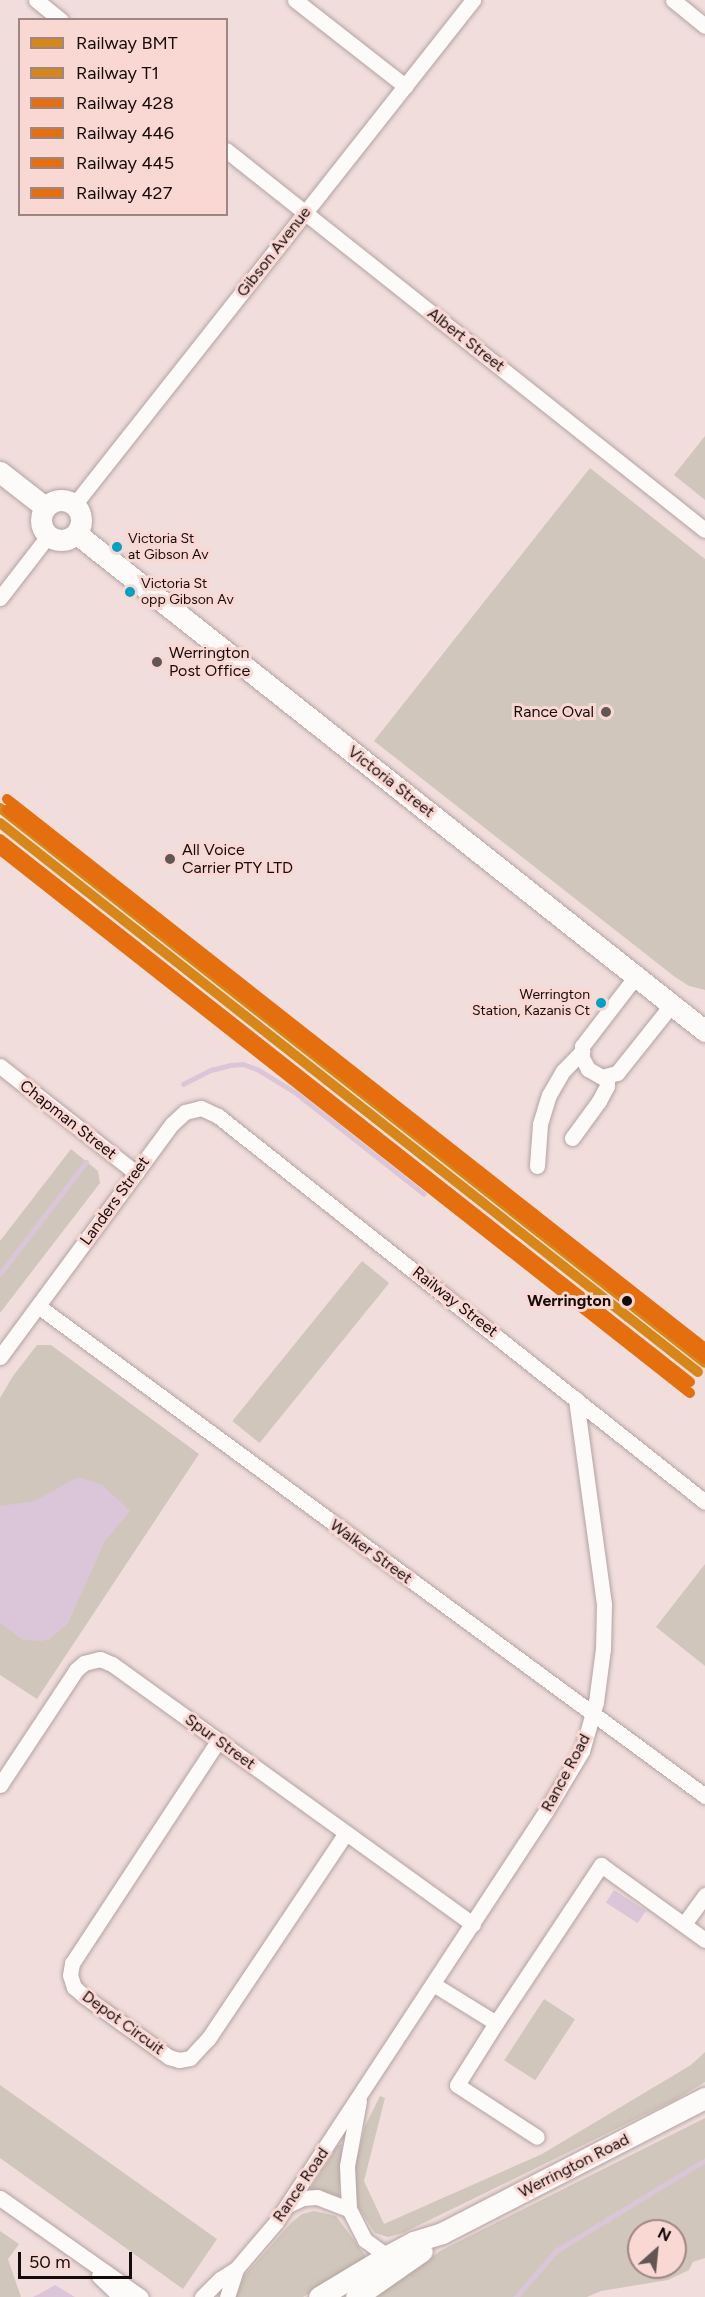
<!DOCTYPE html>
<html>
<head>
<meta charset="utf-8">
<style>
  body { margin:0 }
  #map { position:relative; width:705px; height:2297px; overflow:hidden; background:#f1dedc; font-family:Figtree,sans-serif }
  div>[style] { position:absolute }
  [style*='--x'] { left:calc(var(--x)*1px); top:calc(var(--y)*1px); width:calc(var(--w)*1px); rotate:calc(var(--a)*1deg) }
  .green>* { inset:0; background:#d1c6bb; transform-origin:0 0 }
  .water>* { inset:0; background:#dac6d8; transform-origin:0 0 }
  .stream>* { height:4.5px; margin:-2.25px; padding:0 2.25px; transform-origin:2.25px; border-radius:2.25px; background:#dac6d8 }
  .roads { filter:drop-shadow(0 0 2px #b2a3a2) drop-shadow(0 0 2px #b2a3a2) }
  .street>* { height:15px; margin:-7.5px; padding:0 7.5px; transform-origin:7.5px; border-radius:7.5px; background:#fdfafa }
  .secondary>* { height:21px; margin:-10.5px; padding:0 10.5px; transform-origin:10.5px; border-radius:10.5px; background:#fdfafa }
  .secondary>.ring { margin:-10.5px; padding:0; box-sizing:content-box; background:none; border:21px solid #fdfafa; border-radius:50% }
  .rail-1>* { height:10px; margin:-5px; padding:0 5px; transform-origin:5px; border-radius:5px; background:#d78719 }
  .rail-2>* { height:10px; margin:-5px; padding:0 5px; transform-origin:5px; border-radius:5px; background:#d78719 }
  .rail-3>* { height:10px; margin:-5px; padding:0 5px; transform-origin:5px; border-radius:5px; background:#e56e0f }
  .rail-4>* { height:10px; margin:-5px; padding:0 5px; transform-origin:5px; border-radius:5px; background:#e56e0f }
  .rail-5>* { height:10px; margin:-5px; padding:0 5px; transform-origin:5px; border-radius:5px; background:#e56e0f }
  .rail-6>* { height:10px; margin:-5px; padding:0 5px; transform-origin:5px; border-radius:5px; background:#e56e0f }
  .dots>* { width:16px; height:16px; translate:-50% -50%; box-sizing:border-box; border:3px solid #f9d8d4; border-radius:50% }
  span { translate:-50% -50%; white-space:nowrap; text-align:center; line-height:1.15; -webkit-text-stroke:6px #f9d8d4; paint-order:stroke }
  .bus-label { font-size:14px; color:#150b0a }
  .left { translate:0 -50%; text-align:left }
  .right { translate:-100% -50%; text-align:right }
  .street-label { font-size:16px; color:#150b0a }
  .poi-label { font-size:16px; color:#150b0a }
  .stop-label { font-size:16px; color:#150b0a; font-weight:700 }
  .legend { position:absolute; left:18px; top:18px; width:210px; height:198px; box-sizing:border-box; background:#f9d8d4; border:2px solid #9e8683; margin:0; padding:8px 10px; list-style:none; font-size:18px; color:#150b0a }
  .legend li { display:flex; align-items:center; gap:12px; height:30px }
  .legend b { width:30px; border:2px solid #9e8683 }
  .north { position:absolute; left:627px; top:2219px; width:60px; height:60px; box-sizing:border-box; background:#f9d8d4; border:2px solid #9e8683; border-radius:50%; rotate:27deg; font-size:16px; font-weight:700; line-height:24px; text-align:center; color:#150b0a }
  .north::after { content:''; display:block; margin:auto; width:21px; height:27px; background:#625554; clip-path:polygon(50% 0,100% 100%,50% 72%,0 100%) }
  .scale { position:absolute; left:18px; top:2252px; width:114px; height:27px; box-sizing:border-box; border:3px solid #150b0a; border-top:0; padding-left:8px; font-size:18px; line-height:21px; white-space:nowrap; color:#150b0a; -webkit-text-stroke:4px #f9d8d4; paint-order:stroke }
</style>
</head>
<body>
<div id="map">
  <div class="green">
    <div style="clip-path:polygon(705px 436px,705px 500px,674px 475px)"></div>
    <div style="clip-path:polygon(590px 468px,705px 559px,705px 990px,689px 986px,675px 977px,374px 741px)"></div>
    <div style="clip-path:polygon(71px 1149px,98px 1171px,100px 1183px,0 1313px,0 1241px)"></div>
    <div style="left:362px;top:1261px;width:35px;height:206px;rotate:39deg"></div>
    <div style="clip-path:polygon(37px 1345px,51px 1345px,199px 1454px,37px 1699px,0 1675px,0 1398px,13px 1376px)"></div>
    <div style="clip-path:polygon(705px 1564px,705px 1666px,656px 1627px)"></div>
    <div style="left:544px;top:1999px;width:37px;height:73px;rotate:33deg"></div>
    <div style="clip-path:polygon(705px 2052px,705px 2082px,675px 2100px,403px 2233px,388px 2237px,375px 2233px,358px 2207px,354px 2180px,356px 2162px,365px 2126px,380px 2096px,385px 2098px,364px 2181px,384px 2224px,542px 2154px,691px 2065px)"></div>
    <div style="clip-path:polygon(0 2085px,217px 2239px,183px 2289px,0 2158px)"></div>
    <div style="clip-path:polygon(evenodd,705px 2118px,705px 2258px,693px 2262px,689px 2270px,668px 2280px,601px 2291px,587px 2297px,376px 2297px,440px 2251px,705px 2118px,639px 2231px,675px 2231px,675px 2267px,639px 2267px,639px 2231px)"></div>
    <div style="clip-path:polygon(342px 2144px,339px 2196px,308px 2192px,338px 2145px)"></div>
    <div style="clip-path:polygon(314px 2211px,336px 2216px,367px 2258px,303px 2297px,236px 2297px,244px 2276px,291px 2223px,302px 2214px)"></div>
    <div style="clip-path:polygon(0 2231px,19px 2244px,8px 2259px,21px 2297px,0 2297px)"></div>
  </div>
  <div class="water">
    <div style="clip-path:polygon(82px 1478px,102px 1485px,130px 1511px,105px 1541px,68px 1623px,50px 1639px,41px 1641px,23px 1640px,0 1623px,0 1506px,35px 1501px,74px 1479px)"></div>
    <div style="left:614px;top:1890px;width:38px;height:15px;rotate:33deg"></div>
    <div style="clip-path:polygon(55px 2285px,75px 2297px,33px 2297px,41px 2293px)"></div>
  </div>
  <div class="stream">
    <div style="--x:183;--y:1084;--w:31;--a:-27"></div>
    <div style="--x:211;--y:1070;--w:21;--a:-14"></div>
    <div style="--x:231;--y:1065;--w:12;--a:-5"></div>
    <div style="--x:243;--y:1064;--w:15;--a:20"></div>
    <div style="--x:257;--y:1069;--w:44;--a:31.2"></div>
    <div style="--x:295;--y:1092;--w:164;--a:38.3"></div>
    <div style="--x:0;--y:1274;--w:141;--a:-52.5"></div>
    <div style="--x:516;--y:2297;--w:61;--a:-49"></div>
    <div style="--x:556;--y:2251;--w:175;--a:-31.4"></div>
  </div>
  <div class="roads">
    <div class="street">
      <div style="--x:36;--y:0;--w:32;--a:39"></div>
      <div style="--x:295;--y:0;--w:140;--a:38"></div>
      <div style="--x:673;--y:0;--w:41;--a:39.1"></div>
      <div style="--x:226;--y:150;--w:611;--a:38.43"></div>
      <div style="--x:74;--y:505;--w:644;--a:-51.69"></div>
      <div style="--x:0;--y:598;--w:78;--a:-52.3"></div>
      <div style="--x:636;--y:976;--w:88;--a:127.6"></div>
      <div style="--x:582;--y:1046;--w:12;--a:90"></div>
      <div style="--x:582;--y:1058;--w:13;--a:61"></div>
      <div style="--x:588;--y:1069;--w:16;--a:30"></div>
      <div style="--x:602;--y:1077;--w:16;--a:-15"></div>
      <div style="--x:617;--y:1073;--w:88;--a:-51.4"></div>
      <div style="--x:0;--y:1066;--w:173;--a:38.2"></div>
      <div style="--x:572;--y:1138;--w:46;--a:-53.9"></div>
      <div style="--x:599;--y:1101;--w:17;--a:-62"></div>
      <div style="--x:607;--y:1086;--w:9;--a:-90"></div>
      <div style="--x:537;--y:1166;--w:42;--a:-85.9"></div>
      <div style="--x:540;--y:1124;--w:30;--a:-73"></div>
      <div style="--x:549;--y:1095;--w:28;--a:-60"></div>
      <div style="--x:563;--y:1071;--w:28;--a:-46"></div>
      <div style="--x:38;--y:1306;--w:828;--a:36.3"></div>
      <div style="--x:0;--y:1357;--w:290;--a:-53.6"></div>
      <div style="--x:172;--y:1124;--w:18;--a:-43"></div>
      <div style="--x:185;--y:1112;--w:16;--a:-14"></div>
      <div style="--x:201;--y:1108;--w:19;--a:25"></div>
      <div style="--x:218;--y:1116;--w:621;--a:38.4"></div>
      <div style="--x:218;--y:1741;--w:266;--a:123.3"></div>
      <div style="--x:72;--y:1963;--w:12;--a:99"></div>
      <div style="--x:70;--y:1975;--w:13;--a:72"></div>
      <div style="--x:74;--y:1987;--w:13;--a:42"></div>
      <div style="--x:84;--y:1996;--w:105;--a:35.7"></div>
      <div style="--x:169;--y:2057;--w:10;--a:17"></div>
      <div style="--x:179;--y:2060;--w:11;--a:-10"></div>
      <div style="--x:190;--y:2058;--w:26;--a:-47"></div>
      <div style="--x:208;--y:2039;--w:248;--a:-56.2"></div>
      <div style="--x:0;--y:1785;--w:138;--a:-56.5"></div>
      <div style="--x:76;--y:1670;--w:11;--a:-41"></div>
      <div style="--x:84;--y:1663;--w:16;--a:-14"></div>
      <div style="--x:100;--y:1659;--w:13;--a:23"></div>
      <div style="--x:112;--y:1664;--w:445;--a:35.8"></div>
      <div style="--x:684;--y:1924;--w:36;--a:-54"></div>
      <div style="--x:433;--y:1984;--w:74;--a:31.8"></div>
      <div style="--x:496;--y:2023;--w:190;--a:-56.4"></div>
      <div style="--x:601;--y:1865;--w:128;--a:35.8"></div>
      <div style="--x:496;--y:2023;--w:73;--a:122.2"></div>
      <div style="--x:457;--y:2085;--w:95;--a:33"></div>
      <div style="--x:359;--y:2101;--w:66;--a:100.5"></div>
      <div style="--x:347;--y:2166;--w:43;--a:87.3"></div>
      <div style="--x:349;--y:2209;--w:35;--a:63"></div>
      <div style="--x:365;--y:2240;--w:27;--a:36"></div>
      <div style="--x:0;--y:2198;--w:172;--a:35.1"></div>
      <div style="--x:288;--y:2205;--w:17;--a:-25"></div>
      <div style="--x:303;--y:2198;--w:14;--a:-4"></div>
      <div style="--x:317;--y:2197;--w:34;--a:21"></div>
      <div style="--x:99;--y:2276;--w:30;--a:44"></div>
      <div style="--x:202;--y:2297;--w:25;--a:-45"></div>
      <div style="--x:220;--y:2279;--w:19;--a:-32"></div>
      <div style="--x:236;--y:2269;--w:62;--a:-49.6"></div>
      <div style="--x:276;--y:2222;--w:492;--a:-56.7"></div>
      <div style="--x:546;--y:1811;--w:70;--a:-59"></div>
      <div style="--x:582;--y:1751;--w:51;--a:-74.1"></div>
      <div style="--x:596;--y:1702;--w:53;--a:-82.5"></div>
      <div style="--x:603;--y:1649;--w:45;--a:-88.7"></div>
      <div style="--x:604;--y:1604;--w:207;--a:-97.8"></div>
      <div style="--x:227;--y:2297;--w:29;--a:-72"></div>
    </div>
    <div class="secondary">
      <div style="--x:0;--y:472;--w:57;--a:37.9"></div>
      <div class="ring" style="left:41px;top:500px;width:19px;height:19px"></div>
      <div style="--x:77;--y:534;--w:801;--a:38.36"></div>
      <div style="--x:319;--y:2297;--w:79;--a:-31.1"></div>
      <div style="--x:387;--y:2256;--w:30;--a:-28"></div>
      <div style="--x:413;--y:2242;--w:30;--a:-17"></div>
      <div style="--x:442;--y:2233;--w:296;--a:-27.2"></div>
      <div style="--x:356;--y:2297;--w:80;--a:-34.9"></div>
    </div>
  </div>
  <div class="rail-1">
    <div style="--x:0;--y:808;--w:897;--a:38.21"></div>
  </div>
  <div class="rail-2">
    <div style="--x:0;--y:823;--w:888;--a:38.19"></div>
  </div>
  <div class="rail-3">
    <div style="--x:7;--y:799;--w:888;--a:38.19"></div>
  </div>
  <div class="rail-4">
    <div style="--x:0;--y:839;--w:878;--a:38.2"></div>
  </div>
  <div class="rail-5">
    <div style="--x:7;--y:810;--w:888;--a:38.19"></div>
  </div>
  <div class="rail-6">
    <div style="--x:0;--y:850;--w:878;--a:38.2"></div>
  </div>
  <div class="dots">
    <div style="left:117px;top:547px;background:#01a1c4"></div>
    <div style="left:130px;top:592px;background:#01a1c4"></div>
    <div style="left:157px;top:662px;background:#625554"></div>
    <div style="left:606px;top:712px;background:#625554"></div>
    <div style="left:170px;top:859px;background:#625554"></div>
    <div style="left:601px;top:1003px;background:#01a1c4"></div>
    <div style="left:627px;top:1301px;background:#150b0a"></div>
  </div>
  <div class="bus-label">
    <span class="left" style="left:128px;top:547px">Victoria St<br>at Gibson Av</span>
    <span class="left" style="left:141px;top:592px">Victoria St<br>opp Gibson Av</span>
    <span class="right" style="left:590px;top:1003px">Werrington<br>Station, Kazanis Ct</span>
  </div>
  <div class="street-label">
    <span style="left:274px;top:252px;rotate:-52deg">Gibson Avenue</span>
    <span style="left:466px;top:340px;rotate:38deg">Albert Street</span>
    <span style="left:391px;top:782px;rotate:38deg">Victoria Street</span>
    <span style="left:68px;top:1120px;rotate:38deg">Chapman Street</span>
    <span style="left:115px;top:1201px;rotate:-54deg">Landers Street</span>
    <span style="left:455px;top:1302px;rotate:38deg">Railway Street</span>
    <span style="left:371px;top:1552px;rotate:36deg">Walker Street</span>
    <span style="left:220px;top:1742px;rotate:36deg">Spur Street</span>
    <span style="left:566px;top:1773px;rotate:-62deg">Rance Road</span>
    <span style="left:123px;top:2023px;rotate:36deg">Depot Circuit</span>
    <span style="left:574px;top:2166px;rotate:-27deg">Werrington Road</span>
    <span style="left:301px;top:2185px;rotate:-56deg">Rance Road</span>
  </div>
  <div class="poi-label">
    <span class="left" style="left:169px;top:662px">Werrington<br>Post Office</span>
    <span class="right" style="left:594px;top:712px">Rance Oval</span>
    <span class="left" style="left:182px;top:859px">All Voice<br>Carrier PTY LTD</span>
  </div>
  <div class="stop-label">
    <span class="right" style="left:611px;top:1301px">Werrington</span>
  </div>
  <ul class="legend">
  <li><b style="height:8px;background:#d78719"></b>Railway BMT</li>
  <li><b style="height:8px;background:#d78719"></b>Railway T1</li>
  <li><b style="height:8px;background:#e56e0f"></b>Railway 428</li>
  <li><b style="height:8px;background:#e56e0f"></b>Railway 446</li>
  <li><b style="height:8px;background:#e56e0f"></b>Railway 445</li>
  <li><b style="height:8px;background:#e56e0f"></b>Railway 427</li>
  </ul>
  <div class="north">N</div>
  <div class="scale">50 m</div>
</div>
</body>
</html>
